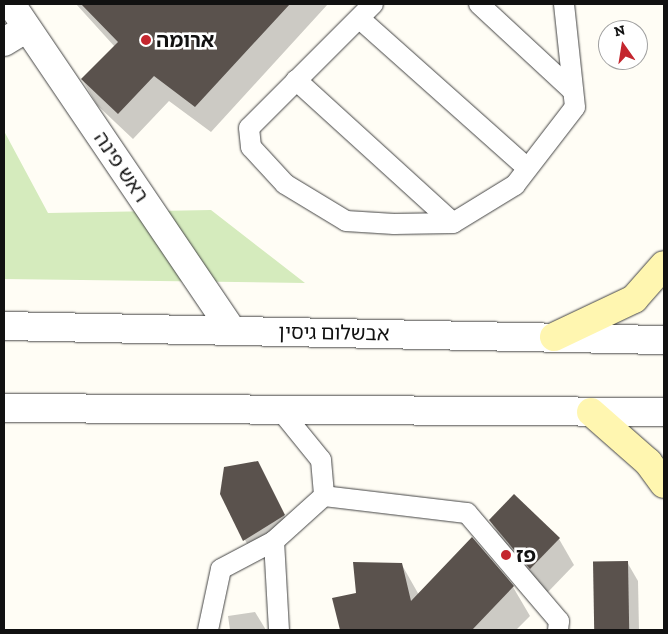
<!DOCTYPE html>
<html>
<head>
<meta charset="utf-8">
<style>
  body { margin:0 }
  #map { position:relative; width:668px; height:634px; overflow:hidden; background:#fffdf5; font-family:"Zilla Slab","Noto Sans Hebrew",serif }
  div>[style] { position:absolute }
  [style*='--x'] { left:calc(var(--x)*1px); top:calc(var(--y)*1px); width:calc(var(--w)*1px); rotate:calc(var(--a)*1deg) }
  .green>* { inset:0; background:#d5ebbd }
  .shadow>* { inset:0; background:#0003 }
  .building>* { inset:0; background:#5a524d; transform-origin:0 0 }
  .roads { filter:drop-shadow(0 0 1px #444) drop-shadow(0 0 1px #444) }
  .service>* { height:20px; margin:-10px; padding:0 10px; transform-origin:10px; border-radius:10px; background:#fff }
  .pedestrian>* { height:28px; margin:-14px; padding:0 14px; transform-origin:14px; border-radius:14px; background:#fff }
  .tertiary>* { height:28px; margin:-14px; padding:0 14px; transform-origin:14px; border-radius:14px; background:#fff }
  .secondary>* { height:28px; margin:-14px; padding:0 14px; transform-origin:14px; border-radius:14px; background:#fff6b0 }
  .dots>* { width:14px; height:14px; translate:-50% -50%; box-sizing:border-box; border:2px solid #fff; border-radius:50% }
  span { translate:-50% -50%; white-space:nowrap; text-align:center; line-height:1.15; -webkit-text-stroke:5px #fff; paint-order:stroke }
  .poi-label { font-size:20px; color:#111; font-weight:700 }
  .left { translate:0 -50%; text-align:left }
  .street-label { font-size:20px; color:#111 }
  .frame { position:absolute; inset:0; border:5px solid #111; pointer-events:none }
  .north { position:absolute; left:598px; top:20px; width:50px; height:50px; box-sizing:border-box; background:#fff; border:1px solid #a0a0a0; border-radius:50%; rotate:347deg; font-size:14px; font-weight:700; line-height:20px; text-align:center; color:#111 }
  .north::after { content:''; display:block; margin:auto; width:18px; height:22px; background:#c4262e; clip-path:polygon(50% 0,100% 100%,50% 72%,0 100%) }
</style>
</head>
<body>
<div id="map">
  <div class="green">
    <div style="clip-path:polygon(4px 131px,48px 213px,211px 210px,305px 283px,4px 279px)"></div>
  </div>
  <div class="shadow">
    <div style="clip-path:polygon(76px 4px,328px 4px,211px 132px,169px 101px,133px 139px,97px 105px,82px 79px,115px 47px)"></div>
    <div style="clip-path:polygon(258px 463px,294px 535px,255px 559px,221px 494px)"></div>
    <div style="clip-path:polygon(490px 520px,559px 539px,574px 565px,546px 594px,505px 546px)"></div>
    <div style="clip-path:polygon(627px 562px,638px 581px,639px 630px,596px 630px,594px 563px)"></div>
    <div style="clip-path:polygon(402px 565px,419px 595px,513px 587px,530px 616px,516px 630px,341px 630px,334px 599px,357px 594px)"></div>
    <div style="clip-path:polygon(255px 612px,266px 630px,230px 630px,228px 616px)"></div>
  </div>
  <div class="building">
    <div style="clip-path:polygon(81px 4px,290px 4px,195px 107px,154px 76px,118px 114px,81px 79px,118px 42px)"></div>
    <div style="clip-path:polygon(258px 461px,285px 515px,243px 541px,220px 494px,224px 467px)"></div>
    <div style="clip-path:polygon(514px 494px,560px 538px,530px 569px,489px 520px)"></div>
    <div style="clip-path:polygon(472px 537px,514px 586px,472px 630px,340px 630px,332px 598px,356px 593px,353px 562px,402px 563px,411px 601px)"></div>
    <div style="left:628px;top:561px;width:69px;height:35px;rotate:89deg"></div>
  </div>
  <div class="roads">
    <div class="service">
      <div style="--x:373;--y:4;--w:175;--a:135"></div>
      <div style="--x:249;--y:128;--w:19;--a:84"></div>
      <div style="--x:251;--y:147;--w:50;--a:47.4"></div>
      <div style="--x:285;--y:184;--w:71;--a:31.2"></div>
      <div style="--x:346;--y:221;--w:48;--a:3.6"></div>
      <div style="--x:394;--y:224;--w:59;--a:-1"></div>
      <div style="--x:453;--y:223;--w:73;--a:-31.5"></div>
      <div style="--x:515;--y:185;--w:98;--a:-52.4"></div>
      <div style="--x:575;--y:107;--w:104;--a:-96.1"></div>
      <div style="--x:479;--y:4;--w:128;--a:42.8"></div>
      <div style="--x:360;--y:19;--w:224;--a:41.7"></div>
      <div style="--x:296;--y:80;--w:212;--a:42.3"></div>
      <div style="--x:282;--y:412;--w:62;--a:50.9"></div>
      <div style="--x:321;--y:460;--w:36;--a:85"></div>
      <div style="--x:274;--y:541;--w:89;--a:86.8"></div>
      <div style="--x:208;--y:630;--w:62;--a:-78"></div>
      <div style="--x:221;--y:569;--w:60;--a:-27.8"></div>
      <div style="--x:274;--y:541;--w:67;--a:-42"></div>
      <div style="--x:324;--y:496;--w:144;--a:6.8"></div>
      <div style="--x:467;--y:513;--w:142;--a:49.6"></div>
      <div style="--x:559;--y:621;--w:9;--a:96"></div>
    </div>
    <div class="pedestrian">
      <div style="--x:11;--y:4;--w:394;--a:55.9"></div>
      <div style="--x:4;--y:42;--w:26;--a:-31"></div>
    </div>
    <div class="tertiary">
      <div style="--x:4;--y:326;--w:660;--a:1.22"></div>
      <div style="--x:4;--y:408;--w:660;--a:0.35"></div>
    </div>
    <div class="secondary">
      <div style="--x:554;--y:337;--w:89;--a:-25.4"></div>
      <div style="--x:634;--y:299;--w:45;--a:-48.6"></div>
      <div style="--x:591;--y:412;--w:76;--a:41.3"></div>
      <div style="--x:648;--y:462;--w:27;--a:54"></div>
    </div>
  </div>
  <div class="dots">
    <div style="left:146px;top:40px;background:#c4262e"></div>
    <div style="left:506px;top:555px;background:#c4262e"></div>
  </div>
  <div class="poi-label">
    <span class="left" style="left:156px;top:40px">ארומה</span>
    <span class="left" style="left:516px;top:555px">פז</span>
  </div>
  <div class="street-label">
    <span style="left:121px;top:167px;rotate:56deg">ראש פינה</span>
    <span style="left:334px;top:333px;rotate:1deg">אבשלום גיסין</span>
  </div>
  <div class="frame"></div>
  <div class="north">N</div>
</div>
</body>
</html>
